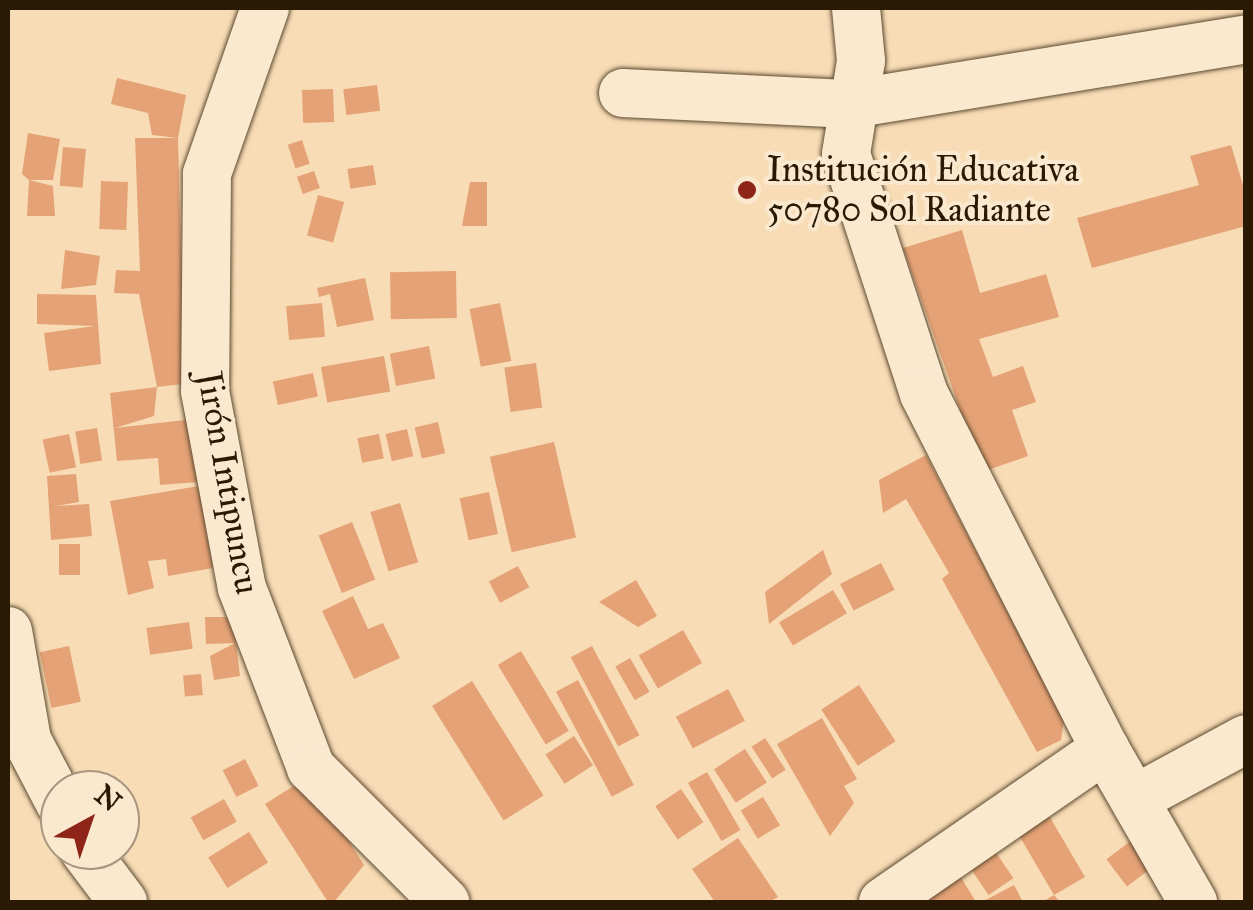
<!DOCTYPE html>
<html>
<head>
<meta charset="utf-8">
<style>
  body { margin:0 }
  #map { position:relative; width:1253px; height:910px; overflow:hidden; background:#f7dcb5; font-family:"IM FELL Great Primer",serif }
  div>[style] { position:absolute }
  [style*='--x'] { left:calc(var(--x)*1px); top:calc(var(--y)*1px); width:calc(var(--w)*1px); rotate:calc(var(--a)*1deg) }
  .building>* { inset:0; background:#e5a276; transform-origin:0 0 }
  .roads { filter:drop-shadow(0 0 2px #5d4a30) drop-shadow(0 0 2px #5d4a30) }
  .street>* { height:48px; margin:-24px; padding:0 24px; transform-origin:24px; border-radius:24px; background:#fae8cf }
  .dots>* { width:28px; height:28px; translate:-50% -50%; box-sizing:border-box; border:5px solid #fae8cf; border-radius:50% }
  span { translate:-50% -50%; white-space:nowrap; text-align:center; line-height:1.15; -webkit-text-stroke:8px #fae8cf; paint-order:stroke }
  .poi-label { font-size:35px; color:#2a1903 }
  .left { translate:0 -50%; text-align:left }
  .street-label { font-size:35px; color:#2a1903 }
  .frame { position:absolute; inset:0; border:10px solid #2a1903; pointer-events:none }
  .north { position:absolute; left:40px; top:770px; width:100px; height:100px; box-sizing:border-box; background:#fae8cf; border:2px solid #a7957d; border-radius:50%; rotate:40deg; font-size:28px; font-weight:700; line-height:40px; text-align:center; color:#2a1903 }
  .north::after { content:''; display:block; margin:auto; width:35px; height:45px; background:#8f2418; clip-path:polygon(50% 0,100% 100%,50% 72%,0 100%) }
</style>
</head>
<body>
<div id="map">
  <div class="building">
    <div style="clip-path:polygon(117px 78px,186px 95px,178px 138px,152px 135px,148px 113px,111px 104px)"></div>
    <div style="left:377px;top:85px;width:26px;height:34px;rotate:83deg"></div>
    <div style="left:333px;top:89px;width:33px;height:31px;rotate:88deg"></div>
    <div style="clip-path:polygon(28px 133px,60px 139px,53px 180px,29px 180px,53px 186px,55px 216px,27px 216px,29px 180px,22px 174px)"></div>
    <div style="clip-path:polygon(135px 138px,178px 138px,182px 293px,199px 482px,160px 485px,158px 458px,117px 461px,110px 393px,157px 387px,154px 416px,115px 428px,185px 420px,182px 384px,157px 387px,139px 294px,114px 293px,116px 270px,140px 271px)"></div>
    <div style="left:302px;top:140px;width:25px;height:15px;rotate:72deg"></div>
    <div style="clip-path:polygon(1231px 145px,1246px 195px,1246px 226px,1092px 268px,1077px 218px,1199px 185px,1190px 156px)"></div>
    <div style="left:63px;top:147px;width:23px;height:39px;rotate:5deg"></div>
    <div style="left:373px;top:165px;width:20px;height:26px;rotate:81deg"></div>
    <div style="left:314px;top:171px;width:18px;height:18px;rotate:71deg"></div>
    <div style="left:101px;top:181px;width:27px;height:48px;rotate:2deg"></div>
    <div style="clip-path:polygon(470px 182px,487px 182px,487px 226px,462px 226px)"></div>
    <div style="left:318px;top:195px;width:27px;height:42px;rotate:15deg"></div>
    <div style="clip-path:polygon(962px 230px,980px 293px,1046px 274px,1059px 317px,979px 339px,993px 377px,1023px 366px,1036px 402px,1012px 410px,1028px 456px,982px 472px,903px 248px)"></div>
    <div style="clip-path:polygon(65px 250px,100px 256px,96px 285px,61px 289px)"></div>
    <div style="left:456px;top:271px;width:47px;height:66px;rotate:89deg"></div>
    <div style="clip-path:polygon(365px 278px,374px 320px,337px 327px,330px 294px,319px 297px,317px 288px)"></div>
    <div style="clip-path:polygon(37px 294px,96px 295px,101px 364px,49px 371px,44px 333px,95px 326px,37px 324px)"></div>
    <div style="left:322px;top:303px;width:34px;height:36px;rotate:85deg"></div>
    <div style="left:500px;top:303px;width:59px;height:31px;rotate:79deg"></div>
    <div style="left:429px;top:346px;width:33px;height:40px;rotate:79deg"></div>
    <div style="left:384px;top:356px;width:36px;height:64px;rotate:80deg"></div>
    <div style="left:536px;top:363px;width:45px;height:32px;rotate:82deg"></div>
    <div style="left:313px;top:373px;width:24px;height:41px;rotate:78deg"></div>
    <div style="left:438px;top:422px;width:32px;height:24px;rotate:77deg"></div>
    <div style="left:97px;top:428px;width:33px;height:22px;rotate:81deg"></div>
    <div style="left:407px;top:429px;width:28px;height:22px;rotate:77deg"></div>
    <div style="left:69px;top:434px;width:34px;height:27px;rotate:78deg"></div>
    <div style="left:379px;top:434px;width:25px;height:22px;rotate:79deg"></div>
    <div style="left:554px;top:442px;width:98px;height:66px;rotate:77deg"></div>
    <div style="clip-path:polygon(926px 455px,1064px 720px,1061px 740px,1037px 752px,942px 579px,949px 573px,906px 499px,883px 513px,879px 480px)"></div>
    <div style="clip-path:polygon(76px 474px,79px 502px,56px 506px,89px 504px,92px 536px,51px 540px,47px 476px)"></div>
    <div style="clip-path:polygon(199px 486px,213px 568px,168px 576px,166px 559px,148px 561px,154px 588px,128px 595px,110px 501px)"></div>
    <div style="left:489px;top:492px;width:43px;height:30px;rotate:78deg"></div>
    <div style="left:400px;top:503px;width:62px;height:31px;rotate:73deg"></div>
    <div style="left:352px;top:522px;width:62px;height:36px;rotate:68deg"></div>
    <div style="left:59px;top:544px;width:21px;height:31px"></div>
    <div style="clip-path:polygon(823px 550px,832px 574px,769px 624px,765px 592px)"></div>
    <div style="left:881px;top:563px;width:30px;height:46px;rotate:63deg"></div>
    <div style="left:518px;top:566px;width:24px;height:33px;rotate:62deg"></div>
    <div style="clip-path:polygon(636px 580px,657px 616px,638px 627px,599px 602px)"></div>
    <div style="left:833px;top:590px;width:27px;height:63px;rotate:59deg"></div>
    <div style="clip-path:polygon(353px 596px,368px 629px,383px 623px,400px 658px,354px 679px,322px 611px)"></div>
    <div style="clip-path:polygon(205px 617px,233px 617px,240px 676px,214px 680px,210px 656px,235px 643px,206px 644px)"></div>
    <div style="left:189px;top:622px;width:27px;height:43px;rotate:82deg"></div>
    <div style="left:683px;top:630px;width:38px;height:51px;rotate:60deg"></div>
    <div style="left:69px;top:646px;width:57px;height:30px;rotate:78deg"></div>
    <div style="left:592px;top:646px;width:101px;height:24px;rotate:62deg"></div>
    <div style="left:521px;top:651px;width:93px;height:27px;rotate:59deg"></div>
    <div style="left:630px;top:658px;width:39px;height:17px;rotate:60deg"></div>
    <div style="left:201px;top:674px;width:21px;height:18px;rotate:85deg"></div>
    <div style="left:578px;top:680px;width:119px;height:25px;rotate:62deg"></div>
    <div style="left:472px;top:681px;width:135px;height:47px;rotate:58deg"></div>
    <div style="left:859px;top:685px;width:67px;height:45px;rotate:57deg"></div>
    <div style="left:728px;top:689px;width:36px;height:59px;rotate:62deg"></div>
    <div style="clip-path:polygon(822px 718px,857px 779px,844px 786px,854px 803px,830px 836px,777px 744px)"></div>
    <div style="left:574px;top:736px;width:35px;height:34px;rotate:57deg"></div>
    <div style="left:765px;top:738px;width:38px;height:16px;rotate:57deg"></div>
    <div style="left:745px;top:749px;width:40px;height:37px;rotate:57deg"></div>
    <div style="left:245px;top:759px;width:30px;height:25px;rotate:63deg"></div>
    <div style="left:707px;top:772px;width:67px;height:22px;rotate:60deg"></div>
    <div style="clip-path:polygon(308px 777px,364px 865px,334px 902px,328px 902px,265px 804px)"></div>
    <div style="left:681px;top:789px;width:40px;height:31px;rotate:56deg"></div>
    <div style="left:763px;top:797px;width:33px;height:26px;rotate:59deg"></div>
    <div style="left:224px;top:799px;width:26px;height:38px;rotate:61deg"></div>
    <div style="clip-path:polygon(1048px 814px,1085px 877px,1054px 895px,1060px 902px,1042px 902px,1054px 895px,1017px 832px)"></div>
    <div style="left:249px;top:832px;width:36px;height:48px;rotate:58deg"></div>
    <div style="left:1136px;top:837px;width:34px;height:37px;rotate:53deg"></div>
    <div style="clip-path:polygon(738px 838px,778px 897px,769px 902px,715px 902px,692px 869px)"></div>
    <div style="left:991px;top:845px;width:40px;height:30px;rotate:56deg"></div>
    <div style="clip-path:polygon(951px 861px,976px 902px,932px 902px,919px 880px)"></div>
    <div style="clip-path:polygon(1014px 885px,1023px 902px,982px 902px)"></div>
  </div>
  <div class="roads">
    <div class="street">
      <div style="--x:265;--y:8;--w:176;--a:109.3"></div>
      <div style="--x:207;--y:174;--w:217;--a:90.5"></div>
      <div style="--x:205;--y:391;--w:200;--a:79.4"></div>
      <div style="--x:242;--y:588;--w:193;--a:69"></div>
      <div style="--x:311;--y:768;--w:190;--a:45"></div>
      <div style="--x:856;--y:8;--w:53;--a:84.6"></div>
      <div style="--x:861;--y:61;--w:94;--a:99.2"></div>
      <div style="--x:846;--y:154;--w:252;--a:72"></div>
      <div style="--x:924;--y:394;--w:398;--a:63"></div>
      <div style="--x:1105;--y:749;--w:177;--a:60.1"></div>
      <div style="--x:623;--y:93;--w:228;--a:2.8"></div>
      <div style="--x:851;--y:104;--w:400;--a:-9.3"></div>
      <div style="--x:8;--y:631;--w:111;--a:80.1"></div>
      <div style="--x:27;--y:740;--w:71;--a:62.4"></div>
      <div style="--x:1135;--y:799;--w:126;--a:-28.4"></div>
      <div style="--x:84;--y:850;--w:65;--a:53.1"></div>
      <div style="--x:883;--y:902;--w:270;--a:-34.6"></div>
    </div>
  </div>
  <div class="dots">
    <div style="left:747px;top:190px;background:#8f2418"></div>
  </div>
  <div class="poi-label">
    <span class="left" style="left:767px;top:190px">Institución Educativa<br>50780 Sol Radiante</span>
  </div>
  <div class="street-label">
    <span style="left:228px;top:483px;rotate:80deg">Jirón Intipuncu</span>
  </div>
  <div class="frame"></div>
  <div class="north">N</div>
</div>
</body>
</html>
